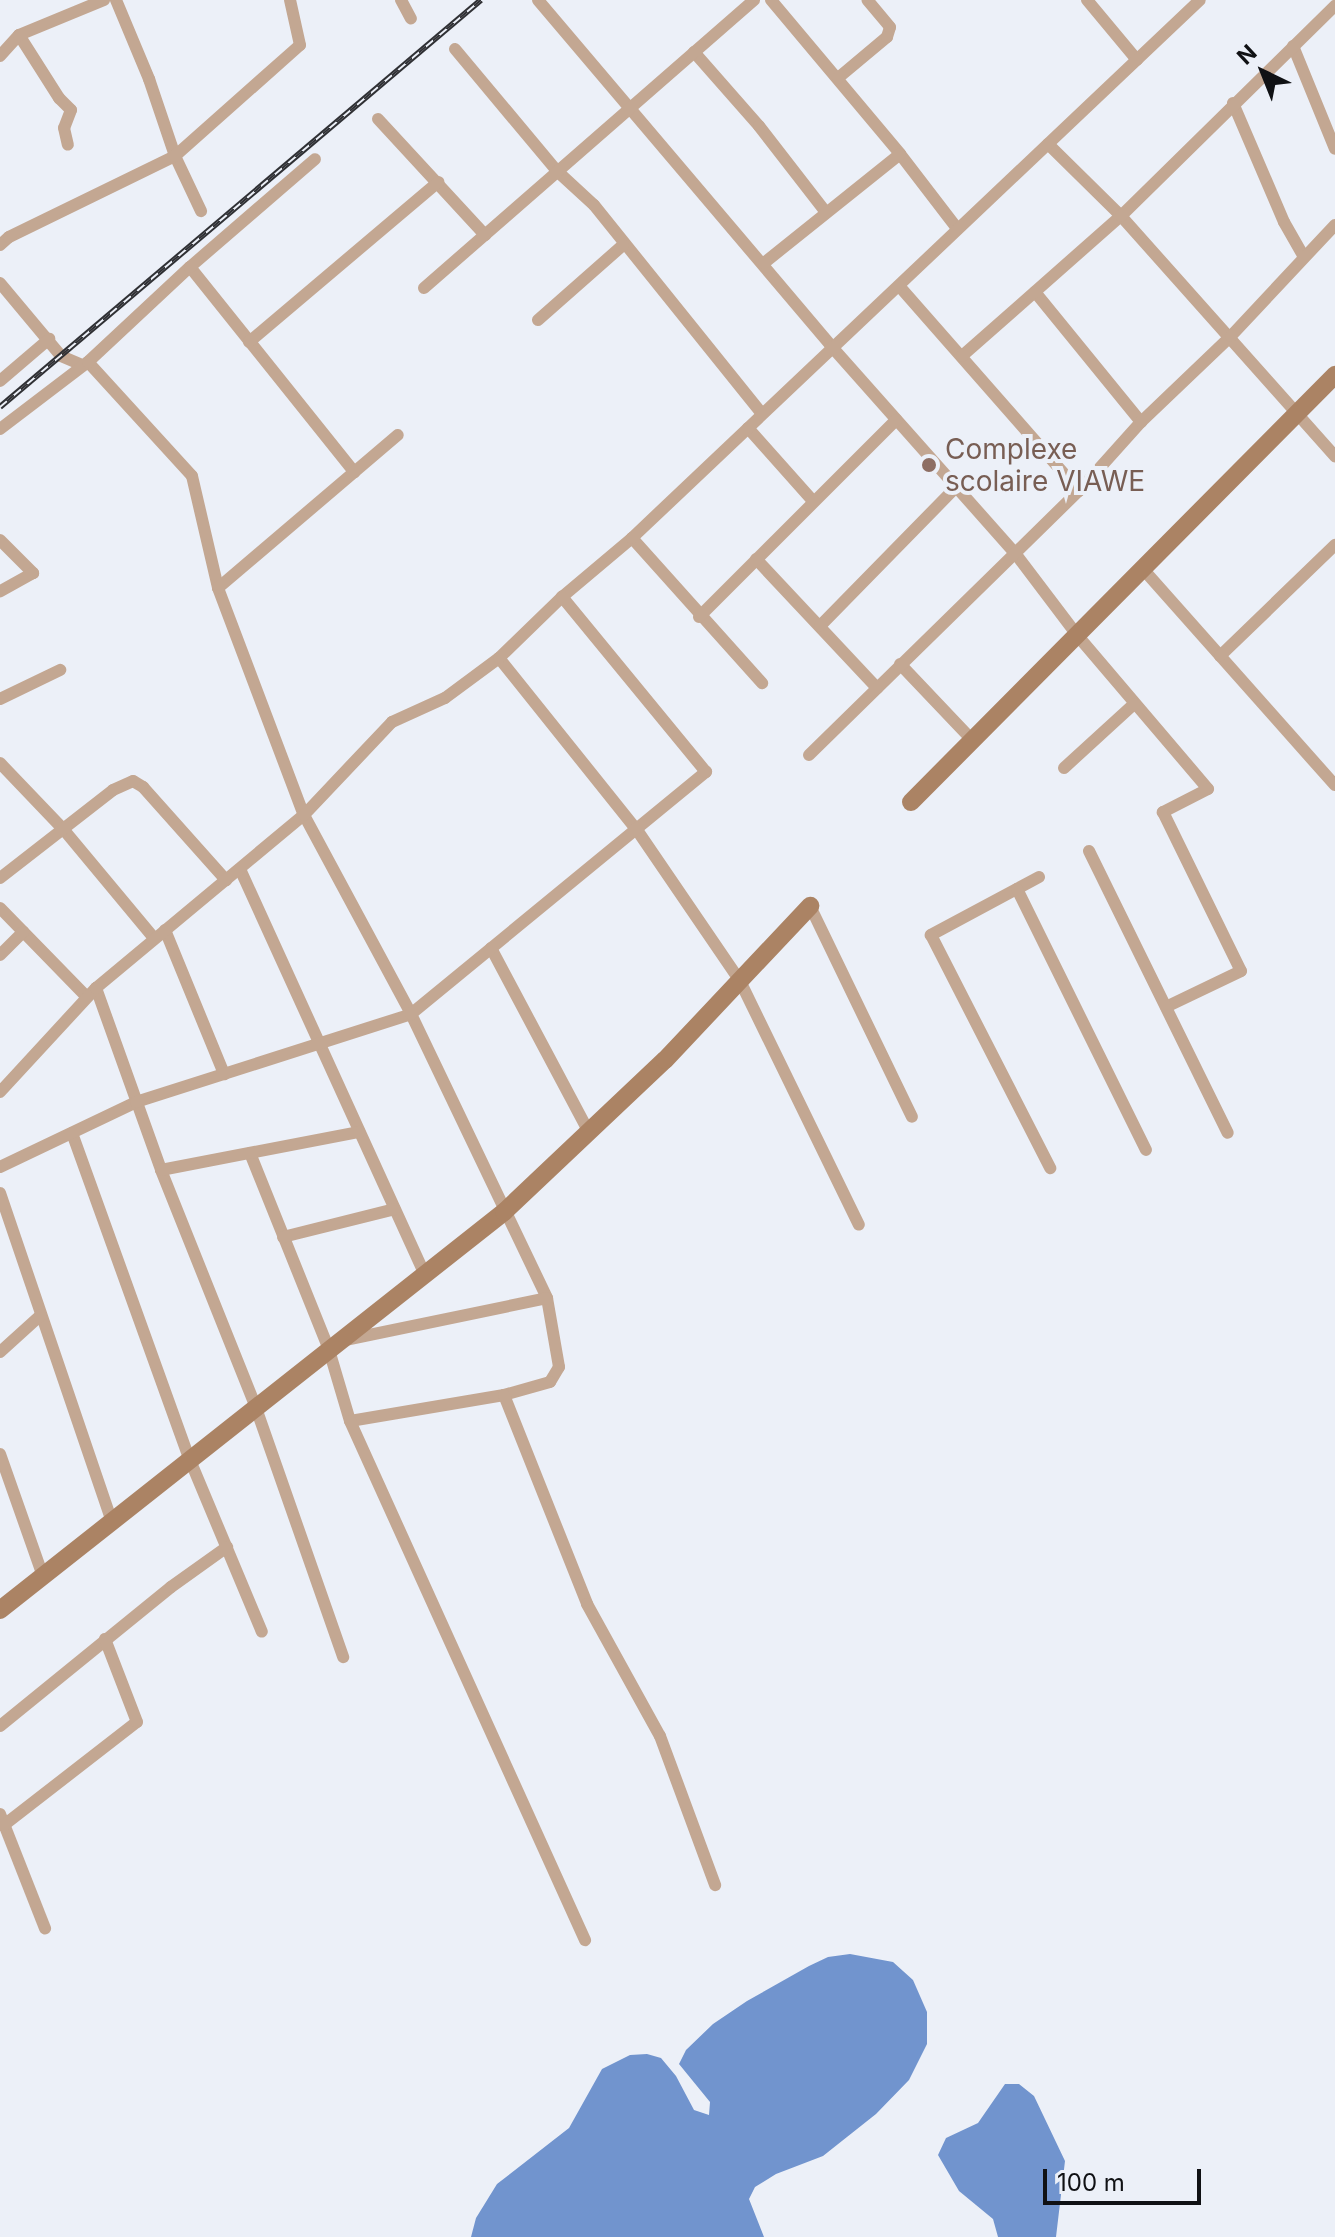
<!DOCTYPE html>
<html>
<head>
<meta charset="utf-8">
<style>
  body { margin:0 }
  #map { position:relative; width:1335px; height:2237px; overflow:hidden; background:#ecf0f8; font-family:Inter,sans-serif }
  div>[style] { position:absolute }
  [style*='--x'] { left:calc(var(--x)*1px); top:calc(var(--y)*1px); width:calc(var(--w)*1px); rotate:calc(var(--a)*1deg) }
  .water>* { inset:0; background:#7194ce }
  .street>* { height:12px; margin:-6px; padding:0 6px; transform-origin:6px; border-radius:6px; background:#c3a792 }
  .secondary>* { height:18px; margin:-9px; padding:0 9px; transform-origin:9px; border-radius:9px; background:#ab8364 }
  .rail>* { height:6px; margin-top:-3px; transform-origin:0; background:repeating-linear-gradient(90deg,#ecf0f8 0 9px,#2f3034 0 18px); box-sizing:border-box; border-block:2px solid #2f3034 }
  .dots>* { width:22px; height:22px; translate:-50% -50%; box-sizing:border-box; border:4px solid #ecf0f8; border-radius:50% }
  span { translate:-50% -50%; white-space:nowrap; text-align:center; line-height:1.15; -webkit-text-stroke:8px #ecf0f8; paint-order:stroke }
  .education-label { font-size:28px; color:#785e54 }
  .left { translate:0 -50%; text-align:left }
  .north { position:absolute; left:1223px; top:32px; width:80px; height:80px; -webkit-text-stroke:6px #ecf0f8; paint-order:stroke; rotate:317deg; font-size:22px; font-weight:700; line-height:32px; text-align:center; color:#101114 }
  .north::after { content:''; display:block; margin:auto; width:28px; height:36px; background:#101114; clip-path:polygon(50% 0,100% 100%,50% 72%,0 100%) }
  .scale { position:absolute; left:1043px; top:2169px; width:158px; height:36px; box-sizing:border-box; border:4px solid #101114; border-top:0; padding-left:10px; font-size:24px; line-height:28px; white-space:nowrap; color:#101114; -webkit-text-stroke:6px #ecf0f8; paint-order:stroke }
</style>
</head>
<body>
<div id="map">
  <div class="water">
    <div style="clip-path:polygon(850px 1954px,893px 1962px,913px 1980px,927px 2012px,927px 2044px,909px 2080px,876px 2114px,823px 2156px,776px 2174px,755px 2187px,749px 2199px,764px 2237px,471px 2237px,476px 2218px,497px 2184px,569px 2128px,602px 2069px,630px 2055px,647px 2054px,661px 2058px,676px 2076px,694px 2110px,709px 2115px,710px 2102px,679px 2064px,686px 2050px,713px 2024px,747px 2001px,809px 1966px,828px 1957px)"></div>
    <div style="clip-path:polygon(1005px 2084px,1019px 2084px,1034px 2096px,1065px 2161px,1056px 2237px,998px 2237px,993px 2219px,959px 2191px,938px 2155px,946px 2138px,978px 2123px)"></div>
  </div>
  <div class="street">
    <div style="--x:116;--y:0;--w:86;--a:67.3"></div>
    <div style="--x:149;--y:79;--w:81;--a:71.3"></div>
    <div style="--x:175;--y:156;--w:61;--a:64.7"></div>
    <div style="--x:401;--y:0;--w:21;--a:62"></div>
    <div style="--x:538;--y:0;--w:455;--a:49.7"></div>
    <div style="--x:832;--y:347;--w:276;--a:48.4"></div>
    <div style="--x:1015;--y:553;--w:103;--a:52.9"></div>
    <div style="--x:1077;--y:635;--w:202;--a:49.6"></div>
    <div style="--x:1208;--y:789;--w:51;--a:152.9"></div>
    <div style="--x:1163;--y:812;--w:177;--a:63.9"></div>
    <div style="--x:1241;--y:971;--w:83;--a:154.4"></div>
    <div style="--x:771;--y:0;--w:201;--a:50"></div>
    <div style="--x:900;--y:154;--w:92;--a:52.5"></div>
    <div style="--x:1087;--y:0;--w:78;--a:50.2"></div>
    <div style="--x:19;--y:35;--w:75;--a:57.6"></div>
    <div style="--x:59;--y:98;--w:17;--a:45"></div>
    <div style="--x:71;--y:110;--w:19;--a:111"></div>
    <div style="--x:64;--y:128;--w:17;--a:77"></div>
    <div style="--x:1293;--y:46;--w:111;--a:67.8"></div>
    <div style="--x:455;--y:49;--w:159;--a:50.1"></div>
    <div style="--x:557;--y:171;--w:50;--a:42.6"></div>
    <div style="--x:594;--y:205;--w:268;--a:51.2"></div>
    <div style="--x:694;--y:52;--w:98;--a:48.7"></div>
    <div style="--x:759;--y:126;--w:108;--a:52.2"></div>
    <div style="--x:0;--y:56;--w:28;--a:-48"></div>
    <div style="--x:19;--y:35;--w:92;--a:-22.4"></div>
    <div style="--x:838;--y:78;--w:64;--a:-39.9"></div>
    <div style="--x:887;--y:37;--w:10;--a:-73"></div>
    <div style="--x:890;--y:27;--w:35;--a:-130"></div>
    <div style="--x:1233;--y:103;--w:129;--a:66.8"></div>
    <div style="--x:1284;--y:222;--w:40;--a:60.3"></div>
    <div style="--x:378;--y:119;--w:158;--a:47.3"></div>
    <div style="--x:1048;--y:144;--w:103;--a:44.6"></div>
    <div style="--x:1121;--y:216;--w:322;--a:48.3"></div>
    <div style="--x:0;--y:245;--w:12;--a:-42"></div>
    <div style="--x:9;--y:237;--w:185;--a:-26"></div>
    <div style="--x:175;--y:156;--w:167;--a:-41.6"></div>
    <div style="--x:300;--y:45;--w:46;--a:-102.5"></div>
    <div style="--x:764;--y:263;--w:174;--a:-38.7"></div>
    <div style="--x:190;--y:267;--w:263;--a:51.3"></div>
    <div style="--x:0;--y:283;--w:95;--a:50.1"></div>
    <div style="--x:61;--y:356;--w:23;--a:23"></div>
    <div style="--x:900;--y:287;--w:271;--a:48.7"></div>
    <div style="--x:424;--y:288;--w:438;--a:-41.1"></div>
    <div style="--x:1035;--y:292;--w:168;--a:50.8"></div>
    <div style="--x:538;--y:320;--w:113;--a:-41.4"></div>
    <div style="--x:249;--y:342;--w:248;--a:-40.2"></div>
    <div style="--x:962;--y:356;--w:212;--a:-41.4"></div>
    <div style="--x:1121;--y:216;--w:300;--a:-44.5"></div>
    <div style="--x:88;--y:362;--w:154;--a:47.6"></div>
    <div style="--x:192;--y:476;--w:115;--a:76.9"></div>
    <div style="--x:218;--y:588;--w:243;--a:69.3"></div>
    <div style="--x:304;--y:815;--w:226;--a:61.7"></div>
    <div style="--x:411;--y:1014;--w:315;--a:64.4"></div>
    <div style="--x:547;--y:1298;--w:70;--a:80.1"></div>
    <div style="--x:559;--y:1367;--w:17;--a:121"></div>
    <div style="--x:550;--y:1382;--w:48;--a:164.2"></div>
    <div style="--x:504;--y:1395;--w:156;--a:170.4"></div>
    <div style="--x:0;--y:381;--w:65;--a:-40.6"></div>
    <div style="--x:748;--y:428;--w:98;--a:48.3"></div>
    <div style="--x:0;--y:429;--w:111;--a:-37.3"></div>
    <div style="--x:88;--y:362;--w:139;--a:-43"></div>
    <div style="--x:190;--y:267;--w:165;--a:-40.8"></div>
    <div style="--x:632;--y:538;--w:195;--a:48.1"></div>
    <div style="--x:0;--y:540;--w:47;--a:45"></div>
    <div style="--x:33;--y:573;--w:38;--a:151"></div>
    <div style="--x:756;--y:559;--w:177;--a:46.8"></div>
    <div style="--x:1143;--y:569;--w:289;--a:48.4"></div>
    <div style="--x:218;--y:588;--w:236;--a:-40.4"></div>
    <div style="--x:699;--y:617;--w:279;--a:-45"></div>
    <div style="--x:820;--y:626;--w:194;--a:-45.6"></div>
    <div style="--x:1220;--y:656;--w:160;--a:-44"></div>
    <div style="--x:499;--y:658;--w:221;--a:51.3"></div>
    <div style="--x:637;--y:830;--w:183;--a:55.7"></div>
    <div style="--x:740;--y:981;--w:271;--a:64"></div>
    <div style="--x:900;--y:664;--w:105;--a:46.5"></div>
    <div style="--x:0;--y:699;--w:67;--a:-25.8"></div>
    <div style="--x:809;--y:755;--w:378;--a:-44.4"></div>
    <div style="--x:1079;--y:491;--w:93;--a:-48.1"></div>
    <div style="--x:1141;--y:422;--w:124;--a:-43.7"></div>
    <div style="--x:1231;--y:336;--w:152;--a:-46.9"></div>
    <div style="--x:0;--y:763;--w:93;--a:46.3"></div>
    <div style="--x:64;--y:830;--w:139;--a:50.2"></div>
    <div style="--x:1064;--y:768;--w:95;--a:-42.4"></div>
    <div style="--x:1089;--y:851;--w:314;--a:63.8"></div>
    <div style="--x:240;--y:869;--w:446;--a:65.5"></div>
    <div style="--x:1039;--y:877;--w:123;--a:151.8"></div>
    <div style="--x:931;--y:935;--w:262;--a:62.9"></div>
    <div style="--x:0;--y:878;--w:143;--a:-37.9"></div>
    <div style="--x:113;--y:790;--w:22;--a:-24"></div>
    <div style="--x:133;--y:781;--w:12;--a:31"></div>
    <div style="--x:143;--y:787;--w:125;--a:48.3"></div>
    <div style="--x:1017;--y:889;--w:291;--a:63.7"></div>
    <div style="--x:810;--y:906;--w:234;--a:64.2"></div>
    <div style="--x:0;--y:908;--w:124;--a:45.7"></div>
    <div style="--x:165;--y:930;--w:156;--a:67.7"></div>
    <div style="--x:491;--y:948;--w:208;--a:62"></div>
    <div style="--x:0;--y:955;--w:33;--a:-45"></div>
    <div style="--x:96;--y:988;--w:193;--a:70.3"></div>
    <div style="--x:161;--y:1170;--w:256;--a:68.2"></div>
    <div style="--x:256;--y:1408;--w:264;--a:70.7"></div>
    <div style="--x:0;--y:1092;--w:142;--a:-47.3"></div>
    <div style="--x:96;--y:988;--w:271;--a:-39.8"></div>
    <div style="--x:304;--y:815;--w:128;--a:-46.6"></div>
    <div style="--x:392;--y:722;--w:58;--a:-24.4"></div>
    <div style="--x:445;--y:698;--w:67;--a:-36.5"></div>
    <div style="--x:499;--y:658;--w:88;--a:-44.1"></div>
    <div style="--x:562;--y:597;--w:92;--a:-40.1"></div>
    <div style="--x:632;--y:538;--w:782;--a:-43.45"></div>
    <div style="--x:72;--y:1133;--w:348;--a:70.2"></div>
    <div style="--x:190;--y:1460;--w:186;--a:67.3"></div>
    <div style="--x:250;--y:1153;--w:212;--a:68.1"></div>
    <div style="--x:329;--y:1350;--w:74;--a:73.5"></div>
    <div style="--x:350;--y:1421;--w:570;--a:65.64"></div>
    <div style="--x:0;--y:1167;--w:151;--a:-25.5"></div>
    <div style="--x:136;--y:1102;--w:289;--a:-17.7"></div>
    <div style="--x:411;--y:1014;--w:382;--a:-39.4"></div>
    <div style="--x:706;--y:772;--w:227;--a:-129.4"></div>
    <div style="--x:161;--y:1170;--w:202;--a:-10.9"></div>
    <div style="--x:0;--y:1193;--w:348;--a:71.2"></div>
    <div style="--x:283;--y:1237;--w:115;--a:-14"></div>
    <div style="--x:345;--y:1340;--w:206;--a:-11.7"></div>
    <div style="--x:0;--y:1352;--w:55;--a:-42.1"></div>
    <div style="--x:504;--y:1395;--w:225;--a:68.3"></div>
    <div style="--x:587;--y:1604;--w:151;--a:61.1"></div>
    <div style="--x:660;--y:1736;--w:159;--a:69.7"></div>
    <div style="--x:0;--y:1454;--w:129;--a:70.6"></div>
    <div style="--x:0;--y:1726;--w:220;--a:-39.1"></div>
    <div style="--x:171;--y:1587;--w:69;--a:-35.5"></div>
    <div style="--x:0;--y:1814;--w:123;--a:68.5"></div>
    <div style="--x:4;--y:1825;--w:168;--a:-37.8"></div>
    <div style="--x:137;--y:1722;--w:89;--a:-111.1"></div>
  </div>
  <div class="secondary">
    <div style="--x:911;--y:802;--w:602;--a:-45.2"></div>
    <div style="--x:0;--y:1610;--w:642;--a:-38.3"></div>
    <div style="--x:504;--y:1212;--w:221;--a:-43.4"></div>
    <div style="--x:665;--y:1060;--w:212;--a:-46.7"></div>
  </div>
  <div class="rail">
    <div style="--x:0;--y:407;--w:630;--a:-40.24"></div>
  </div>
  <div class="dots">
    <div style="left:929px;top:465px;background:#8d6e63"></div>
  </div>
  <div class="education-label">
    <span class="left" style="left:945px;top:465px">Complexe<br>scolaire VIAWE</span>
  </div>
  <div class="north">N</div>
  <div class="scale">100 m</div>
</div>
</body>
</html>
